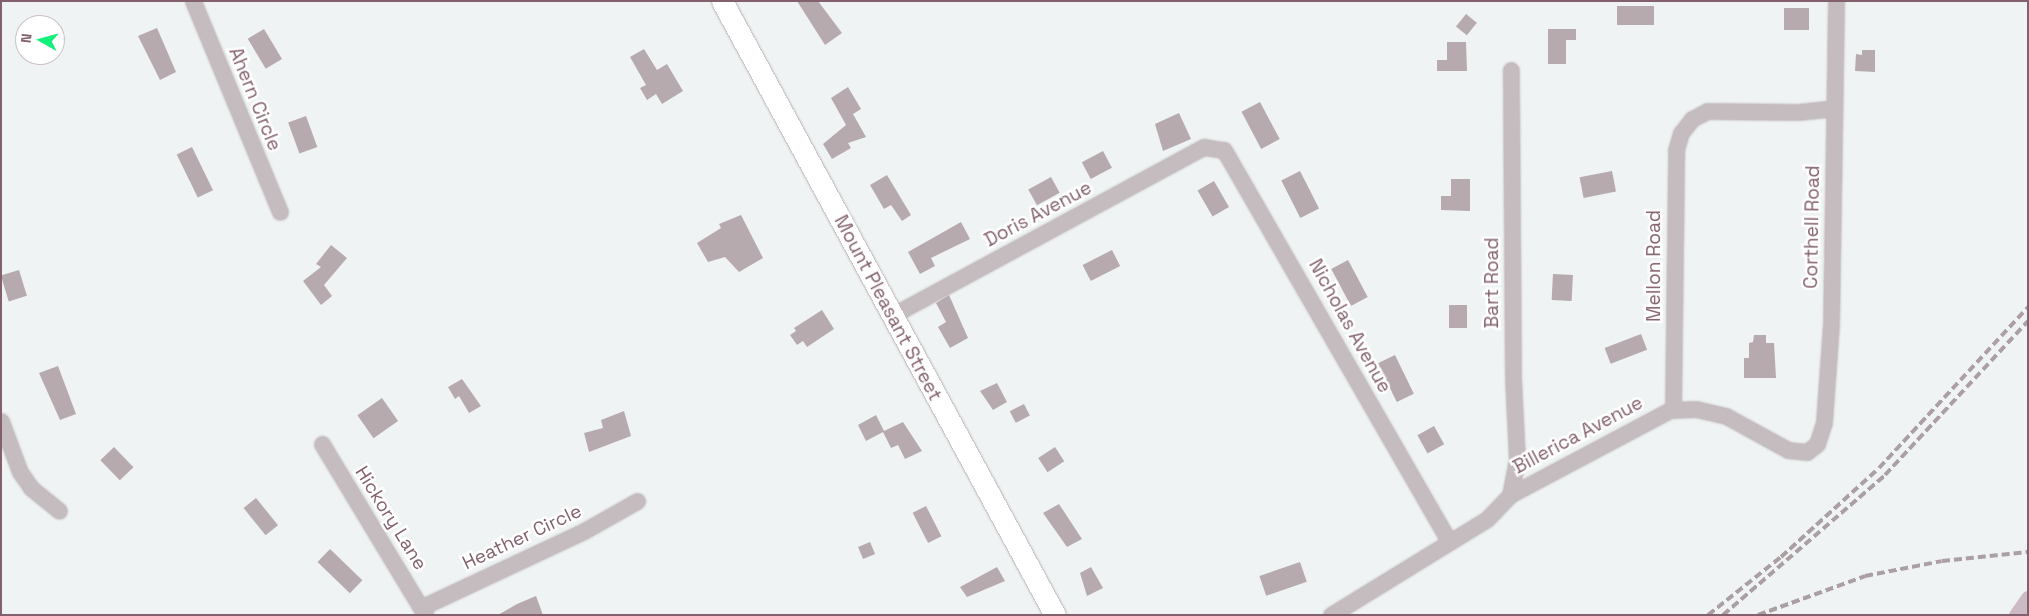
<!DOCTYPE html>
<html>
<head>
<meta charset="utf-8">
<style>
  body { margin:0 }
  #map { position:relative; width:2029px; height:616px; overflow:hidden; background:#eff3f4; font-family:"Space Grotesk",sans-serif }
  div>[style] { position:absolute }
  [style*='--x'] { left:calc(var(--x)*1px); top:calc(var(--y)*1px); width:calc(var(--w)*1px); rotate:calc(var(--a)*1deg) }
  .canal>* { height:15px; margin:-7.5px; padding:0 7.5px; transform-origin:7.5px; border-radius:7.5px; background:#ccbbc4 }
  .building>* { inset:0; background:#b7aaaf; transform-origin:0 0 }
  .roads { filter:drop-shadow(0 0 1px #bbb1b4) drop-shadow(0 0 1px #bbb1b4) }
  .street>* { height:15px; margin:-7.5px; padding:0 7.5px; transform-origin:7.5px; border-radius:7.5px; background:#c5bcbf }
  .secondary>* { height:21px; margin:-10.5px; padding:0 10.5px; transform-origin:10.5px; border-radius:10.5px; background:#fff }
  .rail>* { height:4px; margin-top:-2px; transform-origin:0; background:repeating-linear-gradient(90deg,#ac9fa3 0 8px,transparent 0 12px) }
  span { translate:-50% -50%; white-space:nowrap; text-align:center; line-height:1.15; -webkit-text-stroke:5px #fff; paint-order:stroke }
  .street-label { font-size:19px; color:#83616c }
  .frame { position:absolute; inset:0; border:2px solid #83616c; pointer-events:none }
  .north { position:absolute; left:15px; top:15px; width:50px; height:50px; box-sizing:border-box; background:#fff; border:1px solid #cdc0c4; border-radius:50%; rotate:277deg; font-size:14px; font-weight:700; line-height:20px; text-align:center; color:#83616c }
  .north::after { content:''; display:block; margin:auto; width:18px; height:22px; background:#14f07c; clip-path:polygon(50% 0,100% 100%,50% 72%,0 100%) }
</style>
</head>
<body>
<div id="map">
  <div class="canal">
    <div style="--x:2016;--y:615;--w:21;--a:-55"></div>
  </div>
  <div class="building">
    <div style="clip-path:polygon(797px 1px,818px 1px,842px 33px,825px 45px)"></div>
    <div style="left:1617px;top:6px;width:37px;height:19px"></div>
    <div style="left:1784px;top:8px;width:25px;height:22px"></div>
    <div style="left:1466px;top:14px;width:14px;height:16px;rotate:39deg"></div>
    <div style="clip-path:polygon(157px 28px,176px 72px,160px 80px,138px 36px)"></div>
    <div style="left:264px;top:29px;width:35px;height:19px;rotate:59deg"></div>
    <div style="clip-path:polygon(1548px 29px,1576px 29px,1576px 40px,1566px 40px,1566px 64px,1548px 64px)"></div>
    <div style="clip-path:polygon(1447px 42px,1466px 42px,1467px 71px,1437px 71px,1437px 60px,1447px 60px)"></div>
    <div style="clip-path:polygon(644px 49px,657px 70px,667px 64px,683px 91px,662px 104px,656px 94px,647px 100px,640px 88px,646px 85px,630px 57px)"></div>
    <div style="clip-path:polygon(1862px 50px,1875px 50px,1875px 72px,1855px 71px,1856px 54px,1862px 55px)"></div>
    <div style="clip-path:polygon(848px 87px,861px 109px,853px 114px,866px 137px,848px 143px,851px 148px,832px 159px,823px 144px,846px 125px,831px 98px)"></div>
    <div style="left:1260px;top:102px;width:42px;height:21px;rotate:62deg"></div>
    <div style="clip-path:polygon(1179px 113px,1191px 139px,1163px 151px,1155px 124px)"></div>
    <div style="left:306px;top:116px;width:33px;height:19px;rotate:70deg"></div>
    <div style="left:192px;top:147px;width:48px;height:17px;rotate:64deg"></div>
    <div style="left:1103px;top:151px;width:19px;height:24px;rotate:62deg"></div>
    <div style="left:1300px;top:171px;width:42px;height:21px;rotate:63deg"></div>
    <div style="left:1612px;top:171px;width:21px;height:33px;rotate:79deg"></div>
    <div style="clip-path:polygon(887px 175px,911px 215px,902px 221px,891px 205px,884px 209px,870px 185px)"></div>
    <div style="left:1051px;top:177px;width:18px;height:26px;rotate:61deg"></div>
    <div style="clip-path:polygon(1451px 179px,1470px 179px,1470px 211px,1441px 210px,1441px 196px,1451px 196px)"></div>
    <div style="left:1214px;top:181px;width:30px;height:19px;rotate:60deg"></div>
    <div style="clip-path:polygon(741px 215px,763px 258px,739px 272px,725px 257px,708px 262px,697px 243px,721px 228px,719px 224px)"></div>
    <div style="clip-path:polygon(961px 222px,970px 239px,931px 258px,935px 266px,920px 274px,908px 252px)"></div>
    <div style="clip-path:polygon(331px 245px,347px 258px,324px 285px,332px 296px,321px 305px,303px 281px,321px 267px,316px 264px)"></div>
    <div style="left:1112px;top:250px;width:18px;height:33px;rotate:63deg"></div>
    <div style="left:1348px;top:260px;width:42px;height:19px;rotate:62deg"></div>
    <div style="left:19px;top:270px;width:27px;height:19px;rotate:73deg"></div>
    <div style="left:1553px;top:274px;width:20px;height:26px;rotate:3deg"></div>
    <div style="clip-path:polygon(949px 295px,968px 338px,950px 348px,938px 327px,946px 322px,936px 303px)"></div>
    <div style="left:1449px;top:305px;width:18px;height:23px"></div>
    <div style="clip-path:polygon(822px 310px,834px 329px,807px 347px,803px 341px,797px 345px,790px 335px,796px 331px,794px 328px)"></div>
    <div style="left:1641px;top:334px;width:17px;height:39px;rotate:69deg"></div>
    <div style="clip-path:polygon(1754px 335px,1766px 335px,1766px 343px,1774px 343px,1776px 378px,1744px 378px,1744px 358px,1749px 358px,1749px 343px,1753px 342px)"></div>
    <div style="left:1395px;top:355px;width:43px;height:19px;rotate:64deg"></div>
    <div style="clip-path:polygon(58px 366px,76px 414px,60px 420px,39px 373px)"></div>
    <div style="clip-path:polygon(462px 379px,481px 406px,469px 413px,459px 396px,455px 399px,448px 387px)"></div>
    <div style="clip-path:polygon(997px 383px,1007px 402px,993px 410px,980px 391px)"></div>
    <div style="left:382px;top:398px;width:28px;height:30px;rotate:55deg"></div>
    <div style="left:1024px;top:404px;width:13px;height:16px;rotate:63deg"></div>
    <div style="clip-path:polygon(624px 411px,631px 436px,589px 452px,584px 433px,603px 428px,601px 420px)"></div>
    <div style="clip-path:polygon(876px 415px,884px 431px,903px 422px,922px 451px,905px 459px,898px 445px,891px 448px,883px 432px,866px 441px,858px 425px)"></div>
    <div style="left:1434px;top:426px;width:21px;height:19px;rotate:61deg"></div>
    <div style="left:114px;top:447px;width:28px;height:19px;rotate:46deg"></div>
    <div style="left:1055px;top:447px;width:17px;height:20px;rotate:57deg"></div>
    <div style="left:256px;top:498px;width:35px;height:16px;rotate:51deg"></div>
    <div style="clip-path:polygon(1059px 504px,1082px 539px,1067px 547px,1043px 513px)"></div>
    <div style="left:926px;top:506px;width:34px;height:15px;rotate:63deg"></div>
    <div style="left:870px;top:542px;width:13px;height:13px;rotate:67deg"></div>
    <div style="left:330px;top:549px;width:45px;height:18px;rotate:44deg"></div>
    <div style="left:1300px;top:562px;width:21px;height:43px;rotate:71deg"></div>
    <div style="clip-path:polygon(997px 567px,1005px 581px,967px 597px,960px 587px)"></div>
    <div style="clip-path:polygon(1091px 567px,1103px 588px,1087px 596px,1080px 573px)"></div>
    <div style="clip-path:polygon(536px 596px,543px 615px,498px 615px,517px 604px)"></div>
  </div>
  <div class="roads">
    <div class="street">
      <div style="--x:193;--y:1;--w:228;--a:67.6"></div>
      <div style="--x:891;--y:316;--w:356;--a:-28.4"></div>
      <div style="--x:1204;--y:147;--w:20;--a:9"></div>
      <div style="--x:1224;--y:150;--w:452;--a:60.1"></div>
      <div style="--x:1673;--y:410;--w:260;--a:-89.3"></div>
      <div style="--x:1676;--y:150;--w:18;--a:-74"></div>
      <div style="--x:1681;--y:133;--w:18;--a:-52"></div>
      <div style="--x:1692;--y:119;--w:17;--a:-28"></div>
      <div style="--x:1707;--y:111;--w:91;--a:0.6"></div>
      <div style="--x:1798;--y:112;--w:36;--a:-6"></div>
      <div style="--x:1;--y:421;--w:54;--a:69.6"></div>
      <div style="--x:20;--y:472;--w:19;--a:55"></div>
      <div style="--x:31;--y:488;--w:36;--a:39"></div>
      <div style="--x:322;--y:444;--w:200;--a:58.9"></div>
      <div style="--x:1510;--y:495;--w:36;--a:-79"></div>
      <div style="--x:1517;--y:460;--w:83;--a:-92.8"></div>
      <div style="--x:1513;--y:377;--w:307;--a:-90.4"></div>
      <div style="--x:422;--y:607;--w:179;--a:-25.1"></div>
      <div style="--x:584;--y:531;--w:61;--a:-29.5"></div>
      <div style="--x:1331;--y:615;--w:183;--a:-31.6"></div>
      <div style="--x:1487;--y:519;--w:33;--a:-46"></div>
      <div style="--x:1510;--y:495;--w:181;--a:-28"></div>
      <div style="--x:1670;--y:410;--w:26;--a:-2"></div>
      <div style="--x:1696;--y:409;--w:31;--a:13"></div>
      <div style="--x:1726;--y:416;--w:71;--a:28.7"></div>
      <div style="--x:1788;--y:450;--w:19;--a:6"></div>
      <div style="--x:1807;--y:452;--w:13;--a:-39"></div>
      <div style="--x:1817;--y:444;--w:23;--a:-72"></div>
      <div style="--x:1824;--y:422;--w:98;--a:-85.9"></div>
      <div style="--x:1831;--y:324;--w:323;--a:-89.1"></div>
    </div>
    <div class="secondary">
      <div style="--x:722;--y:1;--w:698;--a:61.53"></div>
    </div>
  </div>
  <div class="rail">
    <div style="--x:1708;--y:615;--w:93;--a:-38.5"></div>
    <div style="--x:1781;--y:557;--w:132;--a:-42.2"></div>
    <div style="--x:1879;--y:468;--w:219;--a:-47.2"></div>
    <div style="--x:1723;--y:615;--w:214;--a:-40.8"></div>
    <div style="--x:1885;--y:475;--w:210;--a:-47.1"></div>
    <div style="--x:1758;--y:615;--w:114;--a:-20"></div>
    <div style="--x:1865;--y:576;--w:78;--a:-11"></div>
    <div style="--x:1942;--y:561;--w:86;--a:-6"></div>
  </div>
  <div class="street-label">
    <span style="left:255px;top:99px;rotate:68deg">Ahern Circle</span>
    <span style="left:1038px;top:214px;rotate:-28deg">Doris Avenue</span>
    <span style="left:1812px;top:227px;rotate:-89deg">Corthell Road</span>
    <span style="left:1654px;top:266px;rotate:-90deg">Mellon Road</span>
    <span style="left:1492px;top:283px;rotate:-90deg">Bart Road</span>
    <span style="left:888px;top:308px;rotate:62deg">Mount Pleasant Street</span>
    <span style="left:1350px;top:326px;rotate:61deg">Nicholas Avenue</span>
    <span style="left:1578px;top:435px;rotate:-28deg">Billerica Avenue</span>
    <span style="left:391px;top:518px;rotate:58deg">Hickory Lane</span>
    <span style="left:522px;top:537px;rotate:-25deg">Heather Circle</span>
  </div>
  <div class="frame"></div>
  <div class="north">N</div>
</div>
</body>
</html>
